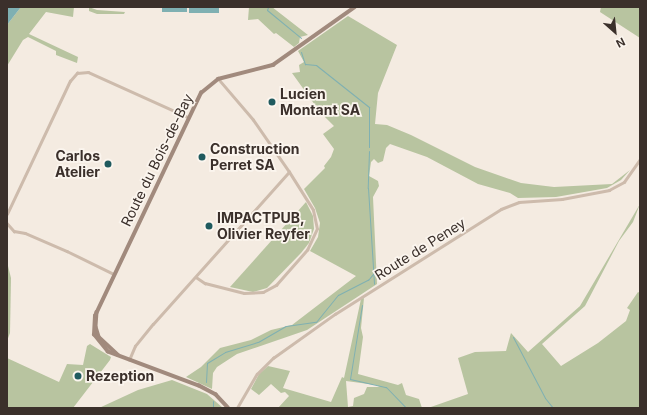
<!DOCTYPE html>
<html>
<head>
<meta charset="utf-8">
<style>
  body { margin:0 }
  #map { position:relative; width:647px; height:415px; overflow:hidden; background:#f4ebe1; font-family:Inter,sans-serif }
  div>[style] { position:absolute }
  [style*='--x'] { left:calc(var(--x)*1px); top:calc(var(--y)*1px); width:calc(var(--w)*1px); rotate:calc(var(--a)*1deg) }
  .green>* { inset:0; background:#b8c4a0 }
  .water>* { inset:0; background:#7fb0b2; transform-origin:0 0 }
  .stream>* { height:1px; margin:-0.5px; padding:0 0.5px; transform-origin:0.5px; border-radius:0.5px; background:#7fb0b2 }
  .street>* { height:2.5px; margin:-1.25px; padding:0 1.25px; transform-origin:1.25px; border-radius:1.25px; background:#cdbbac }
  .secondary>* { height:3.5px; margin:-1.75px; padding:0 1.75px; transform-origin:1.75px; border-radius:1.75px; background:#a18a7d }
  .dots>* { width:11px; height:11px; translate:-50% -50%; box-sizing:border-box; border:2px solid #fbf5ee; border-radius:50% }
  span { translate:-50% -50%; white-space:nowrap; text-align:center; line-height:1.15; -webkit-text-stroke:3.5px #fbf5ee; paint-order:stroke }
  .poi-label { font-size:14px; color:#3b302b; font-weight:700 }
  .left { translate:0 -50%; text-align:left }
  .right { translate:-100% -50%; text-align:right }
  .street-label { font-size:14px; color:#3b302b }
  .frame { position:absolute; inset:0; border:8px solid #3b302b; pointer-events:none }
  .north { position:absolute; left:595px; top:12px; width:40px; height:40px; -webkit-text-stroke:3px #fbf5ee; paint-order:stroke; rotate:153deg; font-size:11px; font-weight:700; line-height:16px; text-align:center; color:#3b302b }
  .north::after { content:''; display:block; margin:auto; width:14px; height:18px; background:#3b302b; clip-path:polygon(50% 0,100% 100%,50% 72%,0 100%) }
</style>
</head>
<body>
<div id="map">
  <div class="green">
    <div style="clip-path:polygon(21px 7px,74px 7px,73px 17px,46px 12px,29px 34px,78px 57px,77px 63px,56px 55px,56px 51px,28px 37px,23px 40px,7px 66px,7px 25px)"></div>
    <div style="clip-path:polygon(89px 7px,97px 10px,125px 12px,124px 14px,97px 14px,89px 11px)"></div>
    <div style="clip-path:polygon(249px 7px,272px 7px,308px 35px,300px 37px,299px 43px,294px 47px,276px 33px,274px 34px,258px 19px,248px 20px)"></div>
    <div style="clip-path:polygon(601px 7px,640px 7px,640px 38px,600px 12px)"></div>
    <div style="clip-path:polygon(348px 16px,397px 45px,378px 93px,375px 124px,387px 125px,411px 135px,475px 167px,521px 183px,554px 187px,612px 184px,630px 170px,621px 180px,607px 188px,556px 197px,518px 198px,510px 193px,478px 184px,427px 157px,390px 144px,386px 148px,383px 161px,378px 163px,374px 159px,371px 162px,369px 176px,378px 181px,379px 186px,373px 197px,377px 284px,307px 330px,237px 354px,217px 367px,213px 373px,212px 389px,186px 377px,201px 367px,220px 348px,251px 340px,271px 330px,292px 325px,356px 276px,310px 251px,318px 237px,320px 223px,315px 208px,304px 189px,325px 168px,324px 166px,331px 157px,334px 149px,323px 134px,334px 126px,320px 112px,292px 73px,300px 72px,299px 65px,304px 62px,298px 51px)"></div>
    <div style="clip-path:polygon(306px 202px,313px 216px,314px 229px,309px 243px,301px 253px,267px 288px,253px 292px,230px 287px)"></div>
    <div style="clip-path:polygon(640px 204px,633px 222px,619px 241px,585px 306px,542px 344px,561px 366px,598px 343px,626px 321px,630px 310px,627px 308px,638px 292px,640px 293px,640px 408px,428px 408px,468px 394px,458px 358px,475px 352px,506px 351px,511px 333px,528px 352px,580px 306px)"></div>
    <div style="clip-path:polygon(7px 262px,11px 278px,10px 333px,7px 341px)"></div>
    <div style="clip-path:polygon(evenodd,364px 298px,361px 328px,363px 337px,358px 374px,398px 385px,402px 383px,406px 395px,419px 399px,422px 408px,278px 408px,289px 396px,285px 392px,281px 393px,271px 384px,259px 395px,251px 389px,259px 374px,268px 366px,290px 371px,283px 388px,331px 402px,342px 377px,344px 378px,361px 299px,364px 298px,346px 381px,376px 385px,380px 387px,367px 387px,364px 394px,354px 398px,353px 406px,348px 407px,346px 381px)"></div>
    <div style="clip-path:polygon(90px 344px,111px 357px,110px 360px,73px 408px,7px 408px,7px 358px,59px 382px,67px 364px,83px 365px,87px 346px)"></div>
    <div style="clip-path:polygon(172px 380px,207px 394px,223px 408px,99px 408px,138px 390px)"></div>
  </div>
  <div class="water">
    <div style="clip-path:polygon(7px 7px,21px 7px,7px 25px)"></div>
    <div style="left:162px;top:7px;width:25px;height:5px"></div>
    <div style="left:189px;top:7px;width:30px;height:6px"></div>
  </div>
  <div class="stream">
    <div style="--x:268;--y:7;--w:3;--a:108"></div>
    <div style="--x:267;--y:10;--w:44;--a:39.5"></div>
    <div style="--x:301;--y:52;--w:13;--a:72"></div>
    <div style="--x:305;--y:64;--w:11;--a:5"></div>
    <div style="--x:316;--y:65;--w:68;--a:38.4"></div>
    <div style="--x:369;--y:107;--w:40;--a:90"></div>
    <div style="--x:369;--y:151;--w:37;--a:92"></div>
    <div style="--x:368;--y:188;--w:96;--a:86.4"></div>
    <div style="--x:362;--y:305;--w:75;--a:99.2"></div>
    <div style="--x:350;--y:379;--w:37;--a:13"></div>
    <div style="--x:386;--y:387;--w:29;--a:46"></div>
    <div style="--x:513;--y:337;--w:69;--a:62.3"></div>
    <div style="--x:545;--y:398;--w:13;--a:51"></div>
    <div style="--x:206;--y:382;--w:19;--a:-87"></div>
    <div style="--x:207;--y:363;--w:21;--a:-31"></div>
    <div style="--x:225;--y:352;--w:34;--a:-17"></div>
    <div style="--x:258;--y:342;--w:32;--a:-30"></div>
    <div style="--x:286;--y:326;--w:30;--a:-8"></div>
    <div style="--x:316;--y:322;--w:35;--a:-51"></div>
    <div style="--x:338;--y:295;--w:34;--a:-27"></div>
    <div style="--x:368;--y:280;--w:8;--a:-50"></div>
    <div style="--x:213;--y:401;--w:7;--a:90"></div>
  </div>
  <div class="street">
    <div style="--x:7;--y:214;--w:147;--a:-64.7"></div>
    <div style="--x:70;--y:81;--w:11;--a:-49"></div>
    <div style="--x:77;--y:73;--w:11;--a:-5"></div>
    <div style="--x:88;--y:72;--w:110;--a:24.2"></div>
    <div style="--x:7;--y:223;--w:11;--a:49"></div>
    <div style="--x:14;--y:231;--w:11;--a:10"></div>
    <div style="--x:25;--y:233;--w:46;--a:23.2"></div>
    <div style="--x:67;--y:251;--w:52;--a:26.1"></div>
    <div style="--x:196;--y:277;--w:11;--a:34"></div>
    <div style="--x:205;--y:283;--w:40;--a:14.4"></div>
    <div style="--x:244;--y:293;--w:19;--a:-3"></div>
    <div style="--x:263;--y:292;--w:15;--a:-28"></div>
    <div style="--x:276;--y:285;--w:47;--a:-48.5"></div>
    <div style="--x:307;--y:250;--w:23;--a:-65"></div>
    <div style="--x:317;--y:229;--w:19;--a:-102"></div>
    <div style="--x:313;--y:210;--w:45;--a:-122.3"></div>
    <div style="--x:289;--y:172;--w:63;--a:-124.7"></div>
    <div style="--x:253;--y:120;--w:54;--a:-130.5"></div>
    <div style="--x:129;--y:360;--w:15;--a:-67"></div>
    <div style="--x:135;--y:346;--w:28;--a:-51"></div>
    <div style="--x:153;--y:324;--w:204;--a:-48.2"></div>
    <div style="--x:237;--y:408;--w:39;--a:-60"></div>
    <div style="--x:257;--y:374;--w:23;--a:-45"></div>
    <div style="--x:273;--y:358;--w:76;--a:-35.4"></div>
    <div style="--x:335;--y:314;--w:196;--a:-32.3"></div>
    <div style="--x:501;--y:209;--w:19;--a:-21"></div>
    <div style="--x:519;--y:202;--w:43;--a:-4"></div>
    <div style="--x:562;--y:199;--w:48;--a:-10.8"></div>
    <div style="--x:609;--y:190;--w:17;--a:-28"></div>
    <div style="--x:624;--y:182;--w:28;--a:-55"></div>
  </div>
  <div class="secondary">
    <div style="--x:97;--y:312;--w:15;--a:94"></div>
    <div style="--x:96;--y:327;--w:10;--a:73"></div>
    <div style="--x:99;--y:337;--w:26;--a:43"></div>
    <div style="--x:228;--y:408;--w:18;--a:-133"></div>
    <div style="--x:216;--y:395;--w:19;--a:-152"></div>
    <div style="--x:199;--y:386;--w:97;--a:-159.5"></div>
    <div style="--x:108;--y:352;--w:22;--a:-129"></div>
    <div style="--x:94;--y:335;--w:19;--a:-87"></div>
    <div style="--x:95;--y:316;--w:247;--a:-64.6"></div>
    <div style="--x:201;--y:93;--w:22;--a:-39"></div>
    <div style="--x:218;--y:79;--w:57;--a:-14.3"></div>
    <div style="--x:273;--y:65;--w:100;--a:-35.3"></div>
  </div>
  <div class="dots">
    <div style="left:272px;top:102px;background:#1f5a5e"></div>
    <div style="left:202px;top:157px;background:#1f5a5e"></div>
    <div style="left:108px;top:164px;background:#1f5a5e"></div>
    <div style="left:209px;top:226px;background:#1f5a5e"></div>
    <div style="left:78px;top:376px;background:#1f5a5e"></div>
  </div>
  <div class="poi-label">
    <span class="left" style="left:280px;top:102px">Lucien<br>Montant SA</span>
    <span class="left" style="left:210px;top:157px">Construction<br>Perret SA</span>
    <span class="right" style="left:100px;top:164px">Carlos<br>Atelier</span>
    <span class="left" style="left:217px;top:226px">IMPACTPUB,<br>Olivier Reyfer</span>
    <span class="left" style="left:86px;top:376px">Rezeption</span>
  </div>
  <div class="street-label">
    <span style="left:157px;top:160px;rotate:-64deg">Route du Bois-de-Bay</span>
    <span style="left:420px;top:249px;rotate:-32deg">Route de Peney</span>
  </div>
  <div class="frame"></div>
  <div class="north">N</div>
</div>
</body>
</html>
